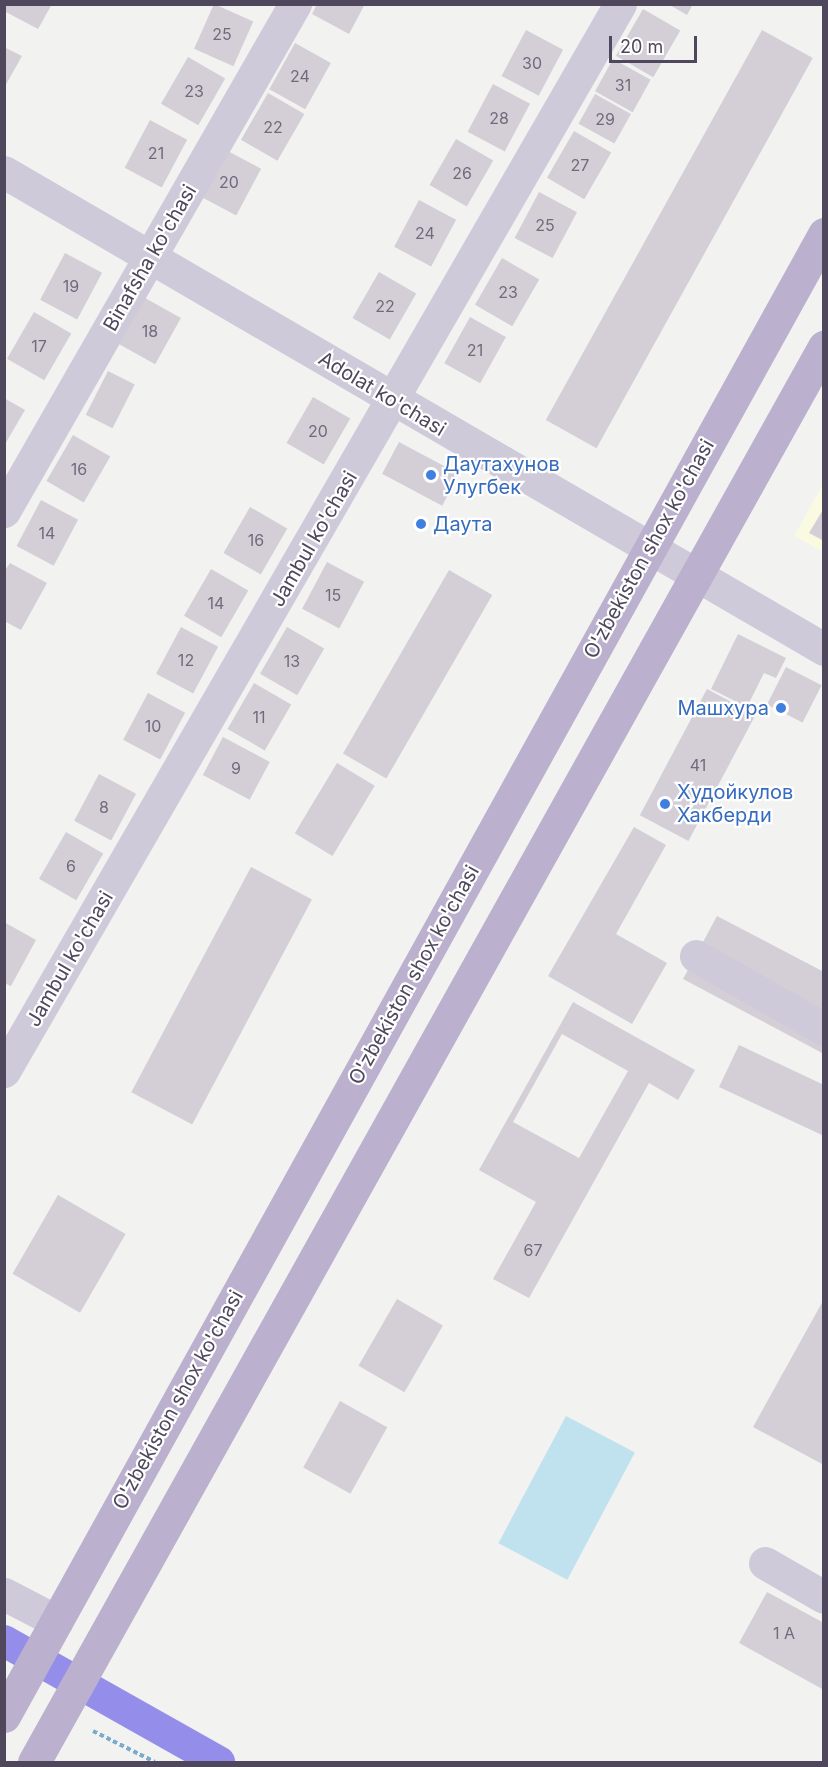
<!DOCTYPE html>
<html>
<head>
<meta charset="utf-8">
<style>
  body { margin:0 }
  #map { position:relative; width:828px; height:1767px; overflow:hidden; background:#f2f2f0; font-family:Inter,sans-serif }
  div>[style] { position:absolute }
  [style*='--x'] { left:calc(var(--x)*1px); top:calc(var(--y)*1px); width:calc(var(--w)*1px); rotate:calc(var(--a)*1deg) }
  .medical>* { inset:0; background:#faf9e1 }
  .green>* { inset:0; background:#bfe2ee; transform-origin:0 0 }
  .canal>* { height:32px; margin:-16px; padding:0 16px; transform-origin:16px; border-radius:16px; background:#958dea }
  .building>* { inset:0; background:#d4cfd7; transform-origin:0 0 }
  .path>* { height:4px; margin-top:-2px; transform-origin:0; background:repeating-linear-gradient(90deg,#78accc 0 4.5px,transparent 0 7.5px) }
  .minor>* { height:33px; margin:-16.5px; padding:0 16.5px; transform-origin:16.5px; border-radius:16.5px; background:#cfcad9 }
  .major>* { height:33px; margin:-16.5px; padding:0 16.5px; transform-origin:16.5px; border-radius:16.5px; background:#bbb0ce }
  .dots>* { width:16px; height:16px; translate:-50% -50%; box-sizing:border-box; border:3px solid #fff; border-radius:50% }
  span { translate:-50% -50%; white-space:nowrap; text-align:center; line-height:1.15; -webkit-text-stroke:4.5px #fff; paint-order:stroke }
  .number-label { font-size:16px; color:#706a7c }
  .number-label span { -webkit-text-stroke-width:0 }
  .street-label { font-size:20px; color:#4f485d }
  .shop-label { font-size:20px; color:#366cbe }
  .left { translate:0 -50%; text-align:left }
  .right { translate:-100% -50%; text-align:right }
  .frame { position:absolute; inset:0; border:6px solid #4f485d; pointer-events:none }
  .scale { position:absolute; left:609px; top:36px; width:88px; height:27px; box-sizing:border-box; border:3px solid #4f485d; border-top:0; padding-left:8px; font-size:18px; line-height:21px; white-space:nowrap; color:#4f485d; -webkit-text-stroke:4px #fff; paint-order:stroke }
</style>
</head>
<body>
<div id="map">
  <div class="medical">
    <div style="clip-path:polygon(823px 484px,823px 552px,794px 536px)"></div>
  </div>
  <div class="green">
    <div style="left:566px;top:1416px;width:78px;height:144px;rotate:28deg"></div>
  </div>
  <div class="canal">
    <div style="--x:4;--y:1641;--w:247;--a:29.4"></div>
  </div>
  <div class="building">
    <div style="clip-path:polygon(4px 4px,52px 4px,38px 29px,4px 11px)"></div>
    <div style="left:214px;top:4px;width:43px;height:49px;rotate:24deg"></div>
    <div style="clip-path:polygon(317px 4px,365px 4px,349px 34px,312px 14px)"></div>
    <div style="clip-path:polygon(668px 4px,693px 4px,687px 15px)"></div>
    <div style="left:643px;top:9px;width:43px;height:54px;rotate:30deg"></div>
    <div style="left:526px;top:30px;width:42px;height:52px;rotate:28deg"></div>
    <div style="left:762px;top:30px;width:58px;height:446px;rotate:29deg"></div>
    <div style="left:295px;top:43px;width:41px;height:53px;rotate:29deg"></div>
    <div style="clip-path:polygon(4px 47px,22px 56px,4px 88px)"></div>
    <div style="left:188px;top:57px;width:43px;height:54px;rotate:30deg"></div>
    <div style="left:613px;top:59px;width:43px;height:37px;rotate:29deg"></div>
    <div style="left:493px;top:84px;width:42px;height:54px;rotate:28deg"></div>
    <div style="left:268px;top:93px;width:42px;height:54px;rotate:30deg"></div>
    <div style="left:595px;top:94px;width:41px;height:34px;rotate:29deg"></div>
    <div style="left:150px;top:120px;width:42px;height:54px;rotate:28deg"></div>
    <div style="left:574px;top:131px;width:43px;height:54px;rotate:30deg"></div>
    <div style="left:456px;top:139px;width:43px;height:53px;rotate:30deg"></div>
    <div style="left:224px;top:149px;width:42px;height:53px;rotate:28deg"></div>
    <div style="left:539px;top:192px;width:43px;height:52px;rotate:28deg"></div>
    <div style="left:419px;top:200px;width:42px;height:53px;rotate:28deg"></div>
    <div style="left:65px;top:253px;width:42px;height:53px;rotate:28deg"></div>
    <div style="left:502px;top:258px;width:43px;height:54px;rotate:30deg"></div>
    <div style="left:379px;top:272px;width:43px;height:53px;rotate:30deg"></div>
    <div style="left:145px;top:298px;width:41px;height:53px;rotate:29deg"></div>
    <div style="left:34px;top:312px;width:43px;height:54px;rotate:30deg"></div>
    <div style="left:470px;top:317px;width:41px;height:53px;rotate:29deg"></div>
    <div style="left:108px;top:371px;width:30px;height:49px;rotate:27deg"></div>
    <div style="left:313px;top:397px;width:43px;height:53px;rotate:30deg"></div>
    <div style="clip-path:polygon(4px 398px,25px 410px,4px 446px)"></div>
    <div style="left:73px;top:435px;width:43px;height:53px;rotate:30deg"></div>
    <div style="left:399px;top:442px;width:68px;height:36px;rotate:28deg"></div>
    <div style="left:41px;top:500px;width:42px;height:52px;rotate:28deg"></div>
    <div style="left:250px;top:507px;width:43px;height:53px;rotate:30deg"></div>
    <div style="clip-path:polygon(824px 508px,824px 541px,809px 533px)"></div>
    <div style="left:327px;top:562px;width:42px;height:53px;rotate:28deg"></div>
    <div style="clip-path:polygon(10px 563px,47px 583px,21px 630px,4px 621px,4px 572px)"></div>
    <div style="left:211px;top:569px;width:43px;height:54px;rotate:30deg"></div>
    <div style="left:449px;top:570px;width:50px;height:212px;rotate:30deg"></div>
    <div style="left:181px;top:627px;width:42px;height:53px;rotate:28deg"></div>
    <div style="left:287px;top:627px;width:43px;height:54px;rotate:30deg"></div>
    <div style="clip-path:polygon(738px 634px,786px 658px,776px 678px,764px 673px,747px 707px,711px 689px)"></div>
    <div style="left:786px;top:667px;width:40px;height:42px;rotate:27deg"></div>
    <div style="left:254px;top:683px;width:43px;height:53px;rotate:30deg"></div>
    <div style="left:707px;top:689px;width:55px;height:143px;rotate:28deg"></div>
    <div style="left:148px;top:693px;width:42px;height:53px;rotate:28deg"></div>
    <div style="left:223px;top:737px;width:53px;height:43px;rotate:28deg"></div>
    <div style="left:337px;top:763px;width:44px;height:82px;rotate:31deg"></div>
    <div style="left:99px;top:774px;width:42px;height:53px;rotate:28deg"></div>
    <div style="clip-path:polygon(634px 827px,666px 845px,616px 934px,667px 963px,632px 1024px,548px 976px)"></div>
    <div style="left:66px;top:832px;width:43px;height:54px;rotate:30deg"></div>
    <div style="left:251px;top:867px;width:69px;height:255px;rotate:28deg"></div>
    <div style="clip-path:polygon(717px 916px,824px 972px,824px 1054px,683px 979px)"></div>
    <div style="clip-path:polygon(4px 922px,36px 940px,11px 986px,4px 983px)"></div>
    <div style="clip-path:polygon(evenodd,573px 1002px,695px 1070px,678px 1100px,649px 1083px,529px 1298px,493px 1279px,536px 1202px,479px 1170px,573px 1002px,562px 1034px,628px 1071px,579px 1158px,513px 1122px,562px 1034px)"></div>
    <div style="clip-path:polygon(739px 1045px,824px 1085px,824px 1136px,719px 1087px)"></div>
    <div style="left:58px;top:1195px;width:78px;height:91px;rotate:30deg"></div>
    <div style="left:397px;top:1299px;width:53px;height:77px;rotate:30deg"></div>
    <div style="clip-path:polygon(824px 1299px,824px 1465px,753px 1427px)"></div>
    <div style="left:340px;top:1401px;width:54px;height:76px;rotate:29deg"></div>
    <div style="clip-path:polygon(767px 1592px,824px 1623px,824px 1690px,739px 1643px)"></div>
  </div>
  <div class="path">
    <div style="--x:93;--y:1731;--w:69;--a:26.6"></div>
  </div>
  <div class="minor">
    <div style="--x:4;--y:172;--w:949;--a:30.19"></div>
    <div style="--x:4;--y:511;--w:585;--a:-60.15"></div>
    <div style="--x:696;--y:956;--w:147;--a:29.7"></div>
    <div style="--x:4;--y:1071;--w:1232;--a:-60"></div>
    <div style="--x:765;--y:1563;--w:68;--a:30"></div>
    <div style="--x:4;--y:1594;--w:59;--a:27.4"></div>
  </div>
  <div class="major">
    <div style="--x:4;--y:1716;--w:1694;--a:-61.04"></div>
    <div style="--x:34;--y:1762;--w:1621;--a:-60.83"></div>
  </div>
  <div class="dots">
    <div style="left:431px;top:475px;background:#3f7fe0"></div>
    <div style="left:421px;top:524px;background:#3f7fe0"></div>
    <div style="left:781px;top:708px;background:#3f7fe0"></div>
    <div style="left:665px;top:804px;background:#3f7fe0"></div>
  </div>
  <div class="number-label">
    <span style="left:222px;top:34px">25</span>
    <span style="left:532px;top:63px">30</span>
    <span style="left:300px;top:76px">24</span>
    <span style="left:623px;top:85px">31</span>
    <span style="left:194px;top:91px">23</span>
    <span style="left:499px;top:118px">28</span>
    <span style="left:605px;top:119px">29</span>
    <span style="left:273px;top:127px">22</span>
    <span style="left:156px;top:153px">21</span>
    <span style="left:580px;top:165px">27</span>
    <span style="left:462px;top:173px">26</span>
    <span style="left:229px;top:182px">20</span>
    <span style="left:545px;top:225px">25</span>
    <span style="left:425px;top:233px">24</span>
    <span style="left:71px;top:286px">19</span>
    <span style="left:508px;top:292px">23</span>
    <span style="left:385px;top:306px">22</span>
    <span style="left:150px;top:331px">18</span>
    <span style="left:39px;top:346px">17</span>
    <span style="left:475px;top:350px">21</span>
    <span style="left:318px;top:431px">20</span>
    <span style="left:79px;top:469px">16</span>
    <span style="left:47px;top:533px">14</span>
    <span style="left:256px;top:540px">16</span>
    <span style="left:333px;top:595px">15</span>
    <span style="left:216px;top:603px">14</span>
    <span style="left:186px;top:660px">12</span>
    <span style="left:292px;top:661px">13</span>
    <span style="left:259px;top:717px">11</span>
    <span style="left:153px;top:726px">10</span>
    <span style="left:698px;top:765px">41</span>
    <span style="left:236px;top:768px">9</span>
    <span style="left:104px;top:807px">8</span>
    <span style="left:71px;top:866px">6</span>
    <span style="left:533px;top:1250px">67</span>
    <span style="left:784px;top:1633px">1 А</span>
  </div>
  <div class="street-label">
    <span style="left:150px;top:258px;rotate:-60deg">Binafsha ko'chasi</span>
    <span style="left:382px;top:394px;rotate:31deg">Adolat ko'chasi</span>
    <span style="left:314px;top:539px;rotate:-60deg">Jambul ko'chasi</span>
    <span style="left:649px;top:549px;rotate:-61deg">O'zbekiston shox ko'chasi</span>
    <span style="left:70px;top:959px;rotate:-60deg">Jambul ko'chasi</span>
    <span style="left:414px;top:975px;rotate:-61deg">O'zbekiston shox ko'chasi</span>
    <span style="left:178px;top:1400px;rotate:-61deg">O'zbekiston shox ko'chasi</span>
  </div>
  <div class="shop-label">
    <span class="left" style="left:443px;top:476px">Даутахунов<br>Улугбек</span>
    <span class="left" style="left:433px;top:524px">Даута</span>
    <span class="right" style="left:769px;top:708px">Машхура</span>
    <span class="left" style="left:677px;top:804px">Худойкулов<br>Хакберди</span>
  </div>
  <div class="frame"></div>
  <div class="scale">20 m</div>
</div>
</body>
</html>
